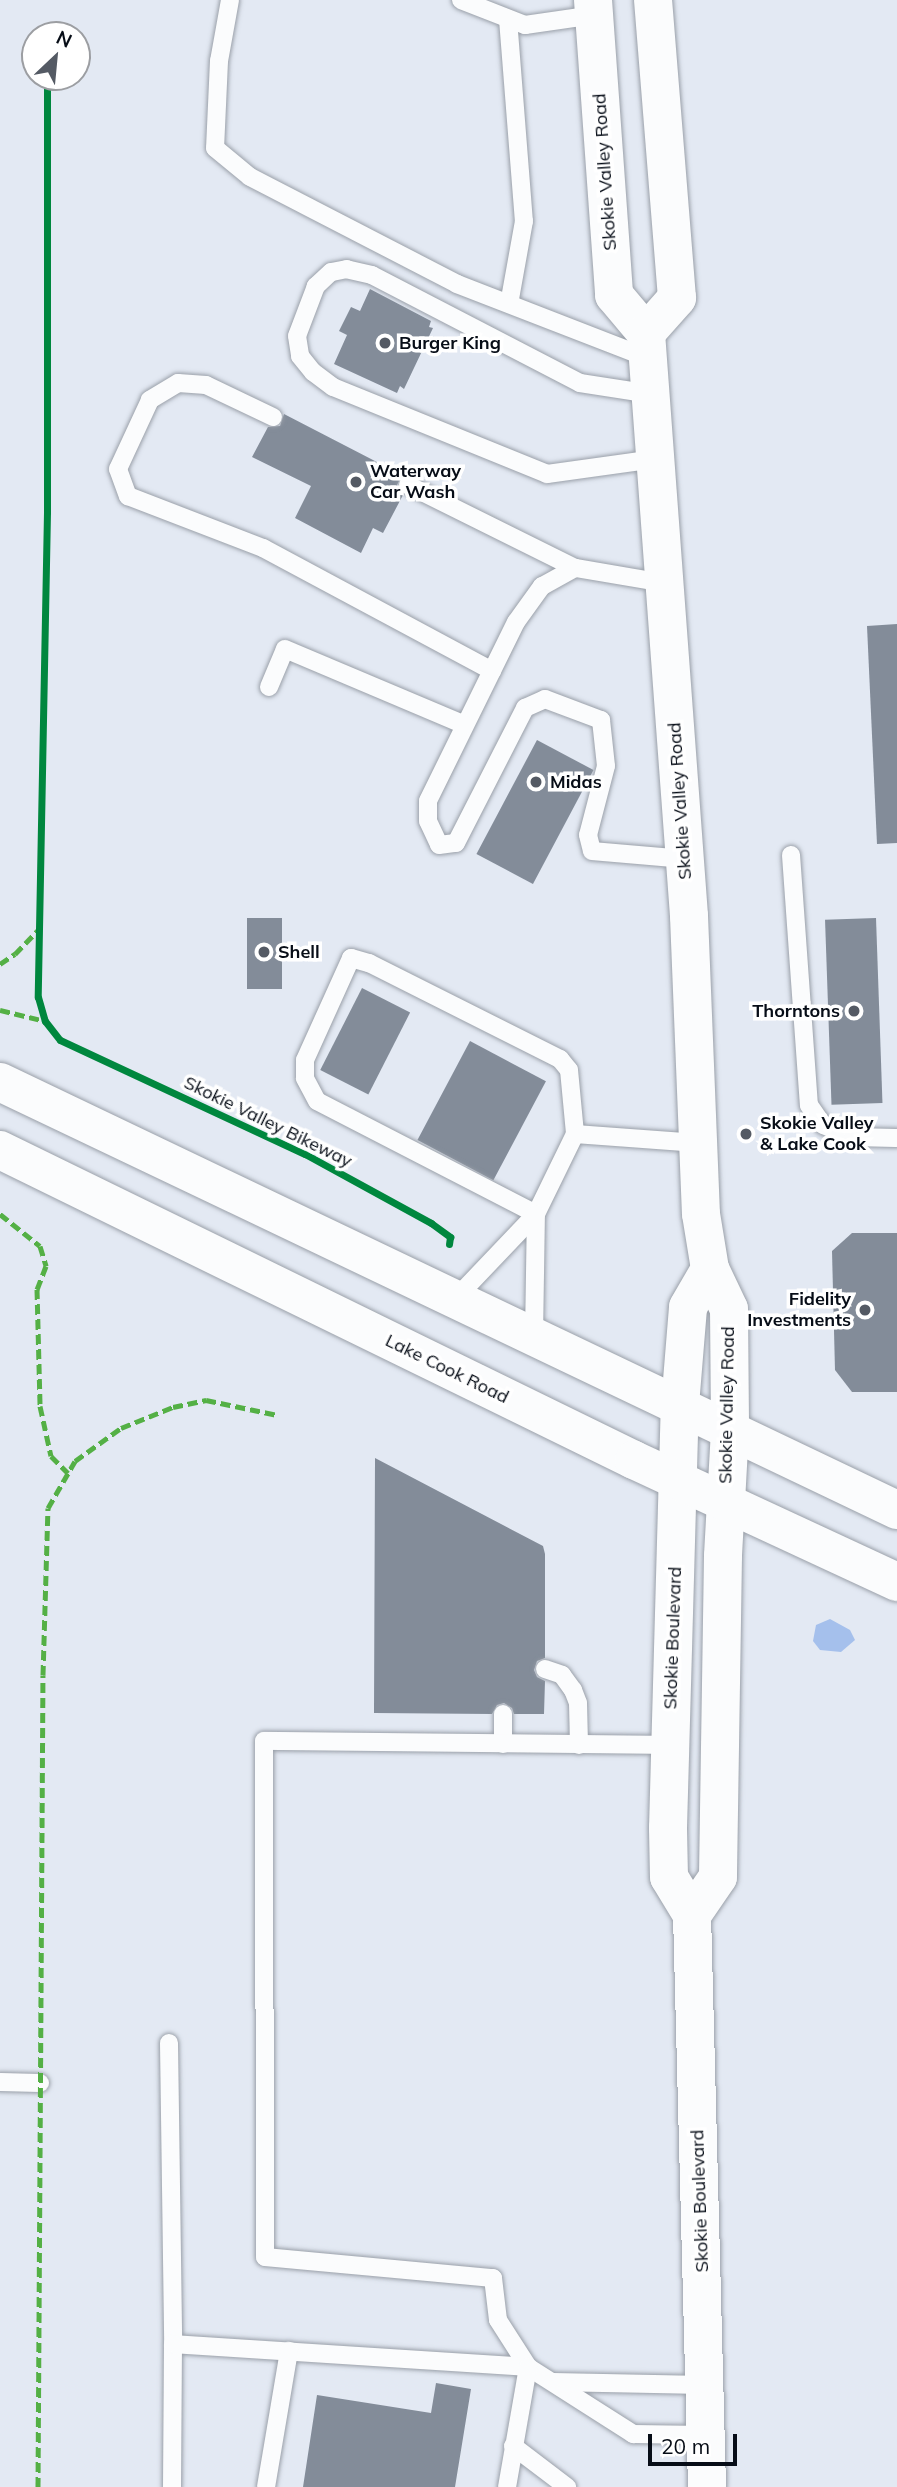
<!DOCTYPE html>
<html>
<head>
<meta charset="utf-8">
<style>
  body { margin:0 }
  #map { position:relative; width:897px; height:2487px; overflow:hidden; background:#e3e9f3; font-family:Mulish,sans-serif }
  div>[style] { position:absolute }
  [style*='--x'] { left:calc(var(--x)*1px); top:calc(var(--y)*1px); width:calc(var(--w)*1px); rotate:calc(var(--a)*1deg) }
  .water>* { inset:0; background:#a5c0ec }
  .building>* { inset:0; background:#838c99; transform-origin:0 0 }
  .roads { filter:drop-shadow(0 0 2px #9aa0a9) drop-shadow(0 0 2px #9aa0a9) }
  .service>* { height:18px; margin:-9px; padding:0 9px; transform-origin:9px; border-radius:9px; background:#fbfcfd }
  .secondary>* { height:38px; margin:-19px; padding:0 19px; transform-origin:19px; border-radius:19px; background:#fbfcfd }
  .primary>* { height:38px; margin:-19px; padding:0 19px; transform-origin:19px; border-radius:19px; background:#fbfcfd }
  .quiet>* { height:5px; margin-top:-2.5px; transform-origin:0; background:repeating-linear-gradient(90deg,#54b045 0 10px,transparent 0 15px) }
  .cycleway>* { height:7px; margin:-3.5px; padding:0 3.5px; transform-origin:3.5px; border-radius:3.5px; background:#00873e }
  .dots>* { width:19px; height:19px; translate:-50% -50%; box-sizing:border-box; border:4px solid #fff; border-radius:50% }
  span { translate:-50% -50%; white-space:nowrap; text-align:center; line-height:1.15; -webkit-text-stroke:7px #fff; paint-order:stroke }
  .street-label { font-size:18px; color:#070d17 }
  .poi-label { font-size:18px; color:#070d17; font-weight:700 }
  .left { translate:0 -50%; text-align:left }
  .right { translate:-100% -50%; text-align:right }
  .north { position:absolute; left:21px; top:21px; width:70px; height:70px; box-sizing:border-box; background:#fff; border:2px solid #9c9ea2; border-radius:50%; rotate:26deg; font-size:19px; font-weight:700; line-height:28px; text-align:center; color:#070d17 }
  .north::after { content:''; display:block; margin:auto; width:24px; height:32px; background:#545a64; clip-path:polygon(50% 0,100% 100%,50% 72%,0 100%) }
  .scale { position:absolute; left:648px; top:2434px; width:89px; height:32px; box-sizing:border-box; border:4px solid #070d17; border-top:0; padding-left:9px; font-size:21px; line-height:24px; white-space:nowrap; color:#070d17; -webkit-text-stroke:5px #fff; paint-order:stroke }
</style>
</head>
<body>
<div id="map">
  <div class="water">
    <div style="clip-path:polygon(830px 1619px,850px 1630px,855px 1640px,841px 1652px,820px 1650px,813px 1641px,816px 1625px)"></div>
  </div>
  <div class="building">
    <div style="clip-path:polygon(370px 289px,431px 321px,429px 327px,433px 328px,404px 389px,400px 386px,397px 393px,334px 364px,347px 335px,339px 331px,351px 307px,360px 311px)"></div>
    <div style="clip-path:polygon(284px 414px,402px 475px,397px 485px,403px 495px,383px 533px,373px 528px,361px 553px,295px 518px,311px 486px,252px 457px,268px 427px,280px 426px)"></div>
    <div style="clip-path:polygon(897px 624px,897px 843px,877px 844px,867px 626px)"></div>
    <div style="left:537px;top:740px;width:64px;height:129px;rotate:28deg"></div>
    <div style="left:247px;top:918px;width:35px;height:71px"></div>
    <div style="left:876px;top:918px;width:185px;height:51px;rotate:88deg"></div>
    <div style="left:362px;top:988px;width:54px;height:92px;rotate:27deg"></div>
    <div style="left:470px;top:1041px;width:86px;height:112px;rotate:28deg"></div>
    <div style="clip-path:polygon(852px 1233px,897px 1233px,897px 1392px,852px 1392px,835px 1370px,832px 1251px)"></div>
    <div style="clip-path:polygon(375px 1458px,543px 1546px,545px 1554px,545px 1658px,537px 1661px,534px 1670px,537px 1677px,545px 1681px,544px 1714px,514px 1714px,512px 1708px,504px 1703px,497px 1705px,492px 1714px,374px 1713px)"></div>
    <div style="clip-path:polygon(436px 2383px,471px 2389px,455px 2487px,303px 2487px,317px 2395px,431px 2413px)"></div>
  </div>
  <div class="roads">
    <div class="service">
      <div style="--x:230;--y:0;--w:62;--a:100.2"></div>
      <div style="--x:219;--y:61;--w:87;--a:92.6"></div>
      <div style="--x:215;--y:148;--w:45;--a:39.6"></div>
      <div style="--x:250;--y:177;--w:233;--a:27.3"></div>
      <div style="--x:457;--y:284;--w:205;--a:21.2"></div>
      <div style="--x:461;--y:0;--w:69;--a:21.3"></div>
      <div style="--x:525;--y:25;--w:70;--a:-8.2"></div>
      <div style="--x:508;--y:19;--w:203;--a:85.5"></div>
      <div style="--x:524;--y:221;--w:84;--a:100.2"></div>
      <div style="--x:651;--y:394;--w:72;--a:-171.2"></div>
      <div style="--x:580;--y:383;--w:234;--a:-152.6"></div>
      <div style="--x:372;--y:275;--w:26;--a:-167"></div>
      <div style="--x:347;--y:269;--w:16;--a:169"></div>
      <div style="--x:331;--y:272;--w:21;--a:137"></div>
      <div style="--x:316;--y:286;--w:53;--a:110.8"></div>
      <div style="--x:297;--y:336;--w:20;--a:81"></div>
      <div style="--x:300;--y:356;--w:21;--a:51"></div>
      <div style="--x:313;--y:372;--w:25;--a:37"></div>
      <div style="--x:333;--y:387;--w:231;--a:22.1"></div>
      <div style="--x:547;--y:474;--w:109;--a:-7.9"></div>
      <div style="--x:273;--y:417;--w:74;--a:-154.5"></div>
      <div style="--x:206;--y:385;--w:28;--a:-176"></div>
      <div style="--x:178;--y:383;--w:33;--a:149"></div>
      <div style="--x:150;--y:400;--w:76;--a:114.9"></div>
      <div style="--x:118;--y:469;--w:29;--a:70"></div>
      <div style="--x:128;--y:496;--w:145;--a:21.1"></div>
      <div style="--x:263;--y:548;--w:260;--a:28.2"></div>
      <div style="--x:408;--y:485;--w:186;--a:26.4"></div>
      <div style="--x:664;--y:583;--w:90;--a:-170.4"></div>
      <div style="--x:575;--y:568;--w:38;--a:151"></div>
      <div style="--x:542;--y:586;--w:44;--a:125.8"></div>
      <div style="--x:516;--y:622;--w:199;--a:116.2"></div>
      <div style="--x:428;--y:801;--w:20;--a:90"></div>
      <div style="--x:428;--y:821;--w:26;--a:65"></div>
      <div style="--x:439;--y:845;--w:17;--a:-7"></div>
      <div style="--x:456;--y:843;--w:152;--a:-62.9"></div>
      <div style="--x:525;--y:708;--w:22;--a:-24"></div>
      <div style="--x:545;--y:699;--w:60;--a:20.6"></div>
      <div style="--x:601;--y:720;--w:46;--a:83.8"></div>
      <div style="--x:606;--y:766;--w:71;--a:104.6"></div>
      <div style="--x:588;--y:835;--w:16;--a:76"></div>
      <div style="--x:592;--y:851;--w:93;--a:4.9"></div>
      <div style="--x:269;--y:687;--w:41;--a:-67.2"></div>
      <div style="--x:285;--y:649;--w:195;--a:22.9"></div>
      <div style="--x:791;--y:855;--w:251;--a:85.9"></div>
      <div style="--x:809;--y:1105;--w:24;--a:55"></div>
      <div style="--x:823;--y:1125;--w:32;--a:22"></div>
      <div style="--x:853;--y:1137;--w:44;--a:1.3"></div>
      <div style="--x:575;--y:1134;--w:89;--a:116"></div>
      <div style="--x:536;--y:1214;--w:246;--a:-152.7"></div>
      <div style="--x:317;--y:1101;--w:26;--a:-118"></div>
      <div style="--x:305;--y:1078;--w:18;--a:-90"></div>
      <div style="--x:305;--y:1060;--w:112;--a:-65.7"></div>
      <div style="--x:351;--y:958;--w:19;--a:16"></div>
      <div style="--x:369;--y:963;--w:214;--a:26.7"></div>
      <div style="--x:560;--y:1059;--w:14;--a:51"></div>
      <div style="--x:569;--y:1070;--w:64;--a:84.6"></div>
      <div style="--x:575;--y:1134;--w:123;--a:4.2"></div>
      <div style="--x:455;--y:1299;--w:117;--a:-46.4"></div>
      <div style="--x:534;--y:1337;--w:123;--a:-89.1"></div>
      <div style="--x:545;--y:1669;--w:18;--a:19"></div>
      <div style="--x:562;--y:1675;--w:19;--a:54"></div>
      <div style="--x:573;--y:1690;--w:14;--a:69"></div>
      <div style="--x:578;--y:1703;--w:42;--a:88.6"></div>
      <div style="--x:503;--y:1744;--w:30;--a:-90"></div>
      <div style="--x:669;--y:1745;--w:405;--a:-179.4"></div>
      <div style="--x:264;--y:1741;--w:516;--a:89.89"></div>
      <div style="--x:265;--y:2257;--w:229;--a:5.3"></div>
      <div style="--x:493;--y:2278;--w:42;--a:83.2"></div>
      <div style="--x:498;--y:2320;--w:56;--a:57.4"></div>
      <div style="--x:528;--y:2367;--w:125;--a:32.5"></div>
      <div style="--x:633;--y:2434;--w:72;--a:0.8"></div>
      <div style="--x:169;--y:2043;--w:301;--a:89.2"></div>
      <div style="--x:0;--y:2082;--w:40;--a:1.4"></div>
      <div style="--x:553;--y:2382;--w:151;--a:1.1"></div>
      <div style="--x:513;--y:2446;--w:68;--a:37.2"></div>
      <div style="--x:172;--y:2487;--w:143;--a:-89.6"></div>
      <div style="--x:173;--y:2344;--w:356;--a:3.7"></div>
      <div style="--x:528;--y:2367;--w:122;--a:99.9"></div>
      <div style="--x:266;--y:2487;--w:138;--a:-80.4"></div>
    </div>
    <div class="secondary">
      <div style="--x:593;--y:0;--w:296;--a:85.9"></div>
      <div style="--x:614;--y:295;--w:50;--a:49.9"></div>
      <div style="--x:646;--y:333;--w:585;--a:85.78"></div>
      <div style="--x:689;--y:916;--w:298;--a:87.7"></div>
      <div style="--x:701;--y:1214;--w:56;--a:80.7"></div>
      <div style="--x:710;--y:1269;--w:44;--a:64.6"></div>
      <div style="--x:729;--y:1309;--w:121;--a:89.5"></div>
      <div style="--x:730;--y:1430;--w:126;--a:93.2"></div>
      <div style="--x:723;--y:1556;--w:321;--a:90.9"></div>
      <div style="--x:718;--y:1877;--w:46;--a:124.4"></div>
      <div style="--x:646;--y:333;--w:47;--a:-48.5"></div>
      <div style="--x:677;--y:298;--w:299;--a:-94.6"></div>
      <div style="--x:707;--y:2487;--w:572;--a:-91.5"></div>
      <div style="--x:692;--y:1915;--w:44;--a:-121.2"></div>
      <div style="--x:669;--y:1877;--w:49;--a:-91.2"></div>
      <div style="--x:668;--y:1828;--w:423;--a:-88.4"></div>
      <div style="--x:680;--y:1405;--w:98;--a:-85.3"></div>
      <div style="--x:688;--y:1307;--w:44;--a:-59.9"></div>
    </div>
    <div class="primary">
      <div style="--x:0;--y:1082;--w:994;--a:25.51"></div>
      <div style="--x:0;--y:1150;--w:706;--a:26.06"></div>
      <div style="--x:634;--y:1460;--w:290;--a:24.9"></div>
    </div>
  </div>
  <div class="quiet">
    <div style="--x:0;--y:964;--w:18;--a:-34"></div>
    <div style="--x:15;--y:954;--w:35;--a:-46"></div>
    <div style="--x:0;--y:1010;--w:46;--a:13.7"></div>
    <div style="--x:0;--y:1214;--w:51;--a:38.7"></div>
    <div style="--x:40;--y:1246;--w:21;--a:73"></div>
    <div style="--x:46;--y:1266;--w:25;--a:111"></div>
    <div style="--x:37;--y:1289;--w:117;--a:88.5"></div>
    <div style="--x:40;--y:1406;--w:51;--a:77.6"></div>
    <div style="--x:51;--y:1456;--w:24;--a:45"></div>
    <div style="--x:38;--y:2487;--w:812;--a:-89.65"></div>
    <div style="--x:43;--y:1675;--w:167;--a:-88.3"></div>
    <div style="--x:48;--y:1508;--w:54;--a:-60.1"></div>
    <div style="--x:75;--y:1461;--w:57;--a:-35.7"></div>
    <div style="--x:121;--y:1428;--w:56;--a:-22"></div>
    <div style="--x:173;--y:1407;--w:34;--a:-12"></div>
    <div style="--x:206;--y:1400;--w:73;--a:11.9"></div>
  </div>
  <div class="cycleway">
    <div style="--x:47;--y:77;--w:435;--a:90"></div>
    <div style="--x:47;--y:512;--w:485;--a:91.1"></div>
    <div style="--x:38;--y:997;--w:25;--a:74"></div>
    <div style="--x:45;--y:1021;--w:24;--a:52"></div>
    <div style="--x:60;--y:1040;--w:270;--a:25"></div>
    <div style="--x:305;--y:1154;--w:144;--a:28.7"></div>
    <div style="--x:431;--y:1223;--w:24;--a:36"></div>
    <div style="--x:450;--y:1237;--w:7;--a:98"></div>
  </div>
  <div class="dots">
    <div style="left:385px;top:343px;background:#545a64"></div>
    <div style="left:356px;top:482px;background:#545a64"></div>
    <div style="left:536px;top:782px;background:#545a64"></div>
    <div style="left:264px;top:952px;background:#545a64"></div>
    <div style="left:854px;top:1011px;background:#545a64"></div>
    <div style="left:746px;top:1134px;background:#545a64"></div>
    <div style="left:865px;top:1310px;background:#545a64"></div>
  </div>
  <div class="street-label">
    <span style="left:605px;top:172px;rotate:-94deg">Skokie Valley Road</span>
    <span style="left:680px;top:801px;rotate:-94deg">Skokie Valley Road</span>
    <span style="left:268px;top:1122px;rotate:26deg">Skokie Valley Bikeway</span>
    <span style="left:447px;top:1369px;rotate:26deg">Lake Cook Road</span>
    <span style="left:727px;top:1405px;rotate:-89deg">Skokie Valley Road</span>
    <span style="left:673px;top:1638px;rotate:-88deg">Skokie Boulevard</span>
    <span style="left:700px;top:2201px;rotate:-92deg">Skokie Boulevard</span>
  </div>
  <div class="poi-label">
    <span class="left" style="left:399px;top:343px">Burger King</span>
    <span class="left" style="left:370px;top:482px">Waterway<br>Car Wash</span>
    <span class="left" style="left:550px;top:782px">Midas</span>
    <span class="left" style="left:278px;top:952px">Shell</span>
    <span class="right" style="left:840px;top:1011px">Thorntons</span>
    <span class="left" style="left:760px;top:1134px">Skokie Valley<br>&amp; Lake Cook</span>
    <span class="right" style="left:851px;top:1310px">Fidelity<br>Investments</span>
  </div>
  <div class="north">N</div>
  <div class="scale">20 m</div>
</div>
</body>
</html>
